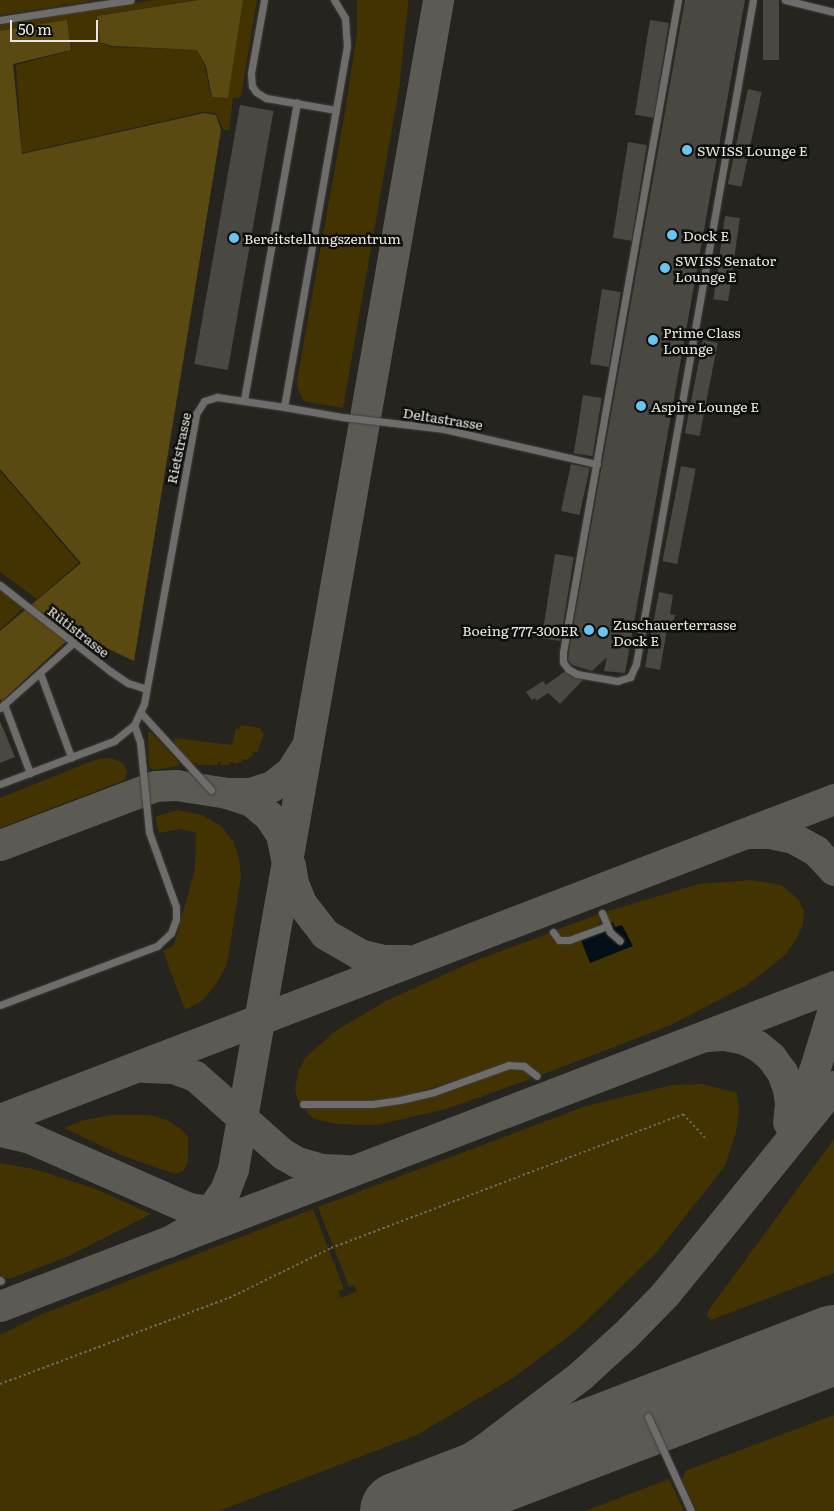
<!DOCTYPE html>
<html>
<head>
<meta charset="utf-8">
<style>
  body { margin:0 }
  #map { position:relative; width:834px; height:1511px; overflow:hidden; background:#26241f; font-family:Literata,serif }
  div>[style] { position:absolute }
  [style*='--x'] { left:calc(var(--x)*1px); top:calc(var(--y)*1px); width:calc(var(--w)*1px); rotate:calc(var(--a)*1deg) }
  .green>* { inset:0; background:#423300 }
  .forest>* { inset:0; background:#5a4910 }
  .water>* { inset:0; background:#030f17 }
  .taxiway>* { height:31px; margin:-15.5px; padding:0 15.5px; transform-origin:15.5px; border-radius:15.5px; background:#5c5a55 }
  .runway>* { height:79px; margin:-39.5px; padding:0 39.5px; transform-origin:39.5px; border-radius:39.5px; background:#5c5a55 }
  .building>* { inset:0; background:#4a4843; transform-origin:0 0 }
  .path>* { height:2px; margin-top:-1px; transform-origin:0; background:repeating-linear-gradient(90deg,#696863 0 2.5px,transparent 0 5px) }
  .roads { filter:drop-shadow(0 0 1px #413f3b) drop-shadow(0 0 1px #413f3b) }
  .lane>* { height:7px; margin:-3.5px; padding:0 3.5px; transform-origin:3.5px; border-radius:3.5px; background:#6e6d6b }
  .dots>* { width:14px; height:14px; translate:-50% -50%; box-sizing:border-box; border:2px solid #0e0e0b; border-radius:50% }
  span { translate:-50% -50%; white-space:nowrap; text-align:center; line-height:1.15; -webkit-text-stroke:5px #0e0e0b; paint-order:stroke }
  .poi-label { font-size:14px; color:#e8e7e4 }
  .left { translate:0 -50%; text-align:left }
  .right { translate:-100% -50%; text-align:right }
  .street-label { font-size:14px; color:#e8e7e4 }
  .scale { position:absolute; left:10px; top:20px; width:88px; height:22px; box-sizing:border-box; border:2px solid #e8e7e4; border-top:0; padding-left:6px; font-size:15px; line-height:18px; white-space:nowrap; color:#e8e7e4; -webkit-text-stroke:4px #0e0e0b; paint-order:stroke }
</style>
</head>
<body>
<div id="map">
  <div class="green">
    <div style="clip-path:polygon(0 0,98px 0,0 15px)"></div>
    <div style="clip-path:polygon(153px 0,195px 0,97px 16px,100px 42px,111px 47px,197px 50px,205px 66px,211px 97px,228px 98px,243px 0,257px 0,241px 97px,233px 98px,229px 131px,223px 129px,216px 113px,203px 112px,22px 153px,16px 65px,72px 50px,67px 21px,0 31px,0 25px)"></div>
    <div style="clip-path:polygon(357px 0,408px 0,408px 6px,399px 89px,343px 408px,304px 401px,298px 390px,297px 380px,344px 117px,357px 33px)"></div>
    <div style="clip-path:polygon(0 471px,79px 563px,37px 599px,0 572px)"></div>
    <div style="clip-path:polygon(0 588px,24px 607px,1px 629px,0 628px)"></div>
    <div style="clip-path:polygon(241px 725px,260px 728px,264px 734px,257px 753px,254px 751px,252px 753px,254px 755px,246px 760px,242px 759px,242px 762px,234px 764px,233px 762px,230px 762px,229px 765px,221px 765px,221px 762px,218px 762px,217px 765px,197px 765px,197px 763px,190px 762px,174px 742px,175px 738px,232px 745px,236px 728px,239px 729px)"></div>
    <div style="clip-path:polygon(148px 732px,151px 732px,179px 762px,178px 766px,154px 770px,149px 767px)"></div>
    <div style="clip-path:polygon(111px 758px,123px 763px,127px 771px,125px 780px,0 828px,0 798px,97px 759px)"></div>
    <div style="clip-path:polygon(177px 810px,202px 815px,221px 826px,233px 841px,239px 858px,241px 876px,227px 964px,217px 983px,202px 1001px,185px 1010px,163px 951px,174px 945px,195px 869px,196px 833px,180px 829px,159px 833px,155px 817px)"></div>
    <div style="clip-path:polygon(751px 880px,781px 885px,798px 899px,804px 911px,803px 925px,795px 941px,785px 955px,747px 985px,671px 1025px,541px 1075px,534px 1068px,516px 1061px,408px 1095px,374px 1101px,298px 1101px,295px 1089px,298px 1073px,305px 1058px,334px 1032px,386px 1001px,472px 962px,550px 933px,556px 941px,564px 944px,599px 932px,613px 931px,605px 912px,699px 884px)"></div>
    <div style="clip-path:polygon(599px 914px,600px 922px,596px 926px,571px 937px,564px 937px,556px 930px)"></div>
    <div style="clip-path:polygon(513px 1067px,522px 1069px,533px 1078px,446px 1109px,377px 1125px,335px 1124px,313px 1118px,306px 1111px,309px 1108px,360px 1108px,398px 1103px,441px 1092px)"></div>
    <div style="clip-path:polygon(703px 1084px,737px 1093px,739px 1112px,736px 1132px,725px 1166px,656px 1253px,578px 1329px,513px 1378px,417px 1435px,219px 1511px,0 1511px,0 1335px,40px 1315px,313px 1209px,344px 1289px,338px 1291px,341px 1298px,357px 1291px,354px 1285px,349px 1287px,318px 1207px,586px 1106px,672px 1085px)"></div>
    <div style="clip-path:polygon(111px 1115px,150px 1115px,167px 1120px,180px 1128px,188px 1137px,188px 1162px,184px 1170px,175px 1174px,123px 1156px,64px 1128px,84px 1120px)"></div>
    <div style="clip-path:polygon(834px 1139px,834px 1273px,711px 1320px,707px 1316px,708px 1311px)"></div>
    <div style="clip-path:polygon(0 1163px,34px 1169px,96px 1189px,151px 1214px,69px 1256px,9px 1279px,0 1276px)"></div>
    <div style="clip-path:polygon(834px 1415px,834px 1511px,696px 1511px,682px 1480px,685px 1471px)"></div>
    <div style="clip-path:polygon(669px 1479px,684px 1511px,585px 1511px)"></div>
  </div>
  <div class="forest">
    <div style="clip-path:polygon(198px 0,243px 0,228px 98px,212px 97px,206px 66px,197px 50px,112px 46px,100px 42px,97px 16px)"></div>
    <div style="clip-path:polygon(67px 20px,71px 50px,13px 64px,22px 154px,204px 113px,216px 115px,221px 130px,134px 661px,75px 633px,2px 701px,0 699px,0 631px,81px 563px,0 469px,0 31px)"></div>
  </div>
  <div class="water">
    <div style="clip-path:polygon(613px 922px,615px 927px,622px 925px,633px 946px,590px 963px,579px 935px)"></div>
  </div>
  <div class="taxiway">
    <div style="--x:750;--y:833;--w:20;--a:0"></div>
    <div style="--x:770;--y:833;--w:24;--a:12"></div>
    <div style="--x:793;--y:838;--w:26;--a:29"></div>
    <div style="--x:816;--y:851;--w:26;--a:47"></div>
    <div style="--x:0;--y:845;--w:166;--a:-20.8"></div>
    <div style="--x:155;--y:786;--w:21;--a:-3"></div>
    <div style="--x:176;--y:785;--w:52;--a:8.9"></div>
    <div style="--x:286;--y:858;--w:25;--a:-102"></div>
    <div style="--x:281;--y:834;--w:22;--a:-124"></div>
    <div style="--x:269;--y:816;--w:23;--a:-140"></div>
    <div style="--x:251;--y:801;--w:25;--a:-162"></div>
    <div style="--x:227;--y:793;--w:23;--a:0"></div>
    <div style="--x:250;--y:793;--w:23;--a:-18"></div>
    <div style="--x:272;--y:786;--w:24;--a:-38"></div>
    <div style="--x:291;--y:771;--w:26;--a:-58"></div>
    <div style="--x:290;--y:865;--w:18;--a:81"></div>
    <div style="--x:293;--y:883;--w:22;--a:68"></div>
    <div style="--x:301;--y:903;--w:39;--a:52"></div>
    <div style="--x:325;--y:934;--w:39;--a:30"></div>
    <div style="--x:359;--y:954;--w:25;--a:14"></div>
    <div style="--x:383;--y:960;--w:23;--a:0"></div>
    <div style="--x:708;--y:1036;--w:16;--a:-4"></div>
    <div style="--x:724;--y:1035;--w:20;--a:11"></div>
    <div style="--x:744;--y:1039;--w:16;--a:27"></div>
    <div style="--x:758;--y:1046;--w:17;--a:40"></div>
    <div style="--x:771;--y:1057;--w:19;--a:54"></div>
    <div style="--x:782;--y:1072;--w:18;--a:71"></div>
    <div style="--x:788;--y:1089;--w:15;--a:82"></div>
    <div style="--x:790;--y:1104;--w:18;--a:96"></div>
    <div style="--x:144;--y:1067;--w:29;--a:2"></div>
    <div style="--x:173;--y:1068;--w:23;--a:20"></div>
    <div style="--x:195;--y:1076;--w:118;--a:41.6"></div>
    <div style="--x:283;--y:1154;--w:16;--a:30"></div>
    <div style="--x:297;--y:1162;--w:25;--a:16"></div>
    <div style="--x:321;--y:1169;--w:25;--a:2"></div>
    <div style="--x:0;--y:1119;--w:893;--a:-20.99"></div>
    <div style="--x:791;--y:1121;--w:55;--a:-65.3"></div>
    <div style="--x:814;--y:1071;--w:68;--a:-72.9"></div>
    <div style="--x:0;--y:1131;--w:31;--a:13"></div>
    <div style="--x:30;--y:1138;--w:174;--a:23.8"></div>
    <div style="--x:189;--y:1208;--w:36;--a:8"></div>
    <div style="--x:168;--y:1242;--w:28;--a:-30"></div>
    <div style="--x:192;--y:1228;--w:26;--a:-43"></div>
    <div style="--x:211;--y:1210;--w:24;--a:-55"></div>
    <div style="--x:225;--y:1190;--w:22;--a:-69"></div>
    <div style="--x:233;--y:1169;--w:1187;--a:-80.05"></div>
    <div style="--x:0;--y:1306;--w:893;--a:-20.99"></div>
    <div style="--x:377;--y:1511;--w:60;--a:-27.8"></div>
    <div style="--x:430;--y:1483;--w:64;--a:-32.2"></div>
    <div style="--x:484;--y:1449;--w:122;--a:-37.3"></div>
    <div style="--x:581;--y:1375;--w:59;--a:-42.3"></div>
    <div style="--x:625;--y:1335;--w:57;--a:-45.7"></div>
    <div style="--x:665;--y:1294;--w:57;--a:-50.7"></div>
    <div style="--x:701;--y:1250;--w:211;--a:-51"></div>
  </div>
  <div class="runway">
    <div style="--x:399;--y:1511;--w:466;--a:-21"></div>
  </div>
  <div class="building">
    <div style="clip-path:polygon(685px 0,745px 0,625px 673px,604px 671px,607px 657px,592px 671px,572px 665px,568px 660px,570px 643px)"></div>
    <div style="left:763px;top:0;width:16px;height:60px"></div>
    <div style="left:650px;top:20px;width:19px;height:96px;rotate:9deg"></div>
    <div style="left:748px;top:89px;width:14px;height:97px;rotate:12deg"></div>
    <div style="left:240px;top:105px;width:34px;height:263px;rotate:10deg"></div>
    <div style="left:628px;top:142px;width:19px;height:97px;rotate:9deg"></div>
    <div style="left:725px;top:216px;width:15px;height:84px;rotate:8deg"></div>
    <div style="left:602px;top:289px;width:19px;height:76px;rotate:9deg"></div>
    <div style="left:703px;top:340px;width:15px;height:95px;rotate:11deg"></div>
    <div style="left:583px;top:395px;width:19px;height:59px;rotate:9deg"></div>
    <div style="left:571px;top:464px;width:19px;height:48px;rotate:12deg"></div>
    <div style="left:681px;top:466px;width:15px;height:97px;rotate:11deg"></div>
    <div style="left:555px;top:554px;width:19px;height:85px;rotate:9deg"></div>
    <div style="clip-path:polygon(659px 592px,673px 595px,670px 614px,675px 615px,673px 624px,668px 623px,660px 670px,645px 667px)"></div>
    <div style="clip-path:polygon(564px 672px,583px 680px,560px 704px,548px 693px,536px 701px,535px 698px,532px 700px,526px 692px,543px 681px,546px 685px)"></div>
    <div style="clip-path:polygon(0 721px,15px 757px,0 763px)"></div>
  </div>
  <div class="path">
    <div style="--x:0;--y:1384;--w:245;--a:-20.6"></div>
    <div style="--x:229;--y:1298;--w:114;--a:-26.1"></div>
    <div style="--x:331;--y:1248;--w:377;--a:-20.8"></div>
    <div style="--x:683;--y:1114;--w:35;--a:47"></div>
  </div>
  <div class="roads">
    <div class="lane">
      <div style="--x:264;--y:0;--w:74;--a:100.1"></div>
      <div style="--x:251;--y:73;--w:13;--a:86"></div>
      <div style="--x:252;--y:86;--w:7;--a:56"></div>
      <div style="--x:256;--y:92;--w:12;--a:31"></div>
      <div style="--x:266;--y:98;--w:71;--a:9.7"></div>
      <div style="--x:678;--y:0;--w:662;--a:100"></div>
      <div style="--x:563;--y:652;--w:10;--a:90"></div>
      <div style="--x:563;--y:662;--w:9;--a:54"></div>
      <div style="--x:568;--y:669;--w:10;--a:29"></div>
      <div style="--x:577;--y:674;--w:41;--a:9.9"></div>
      <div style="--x:617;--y:681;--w:14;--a:-17"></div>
      <div style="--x:630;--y:677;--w:14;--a:-65"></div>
      <div style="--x:636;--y:664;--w:674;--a:-80.01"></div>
      <div style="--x:785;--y:0;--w:50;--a:13.8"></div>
      <div style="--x:0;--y:20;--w:132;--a:-8.7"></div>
      <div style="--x:244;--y:400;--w:302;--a:-79.9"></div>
      <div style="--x:284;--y:407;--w:59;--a:9.8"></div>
      <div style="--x:342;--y:417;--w:103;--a:6.7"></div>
      <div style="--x:444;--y:429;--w:157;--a:12.9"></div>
      <div style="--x:0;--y:585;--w:140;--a:38"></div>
      <div style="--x:110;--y:671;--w:22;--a:34"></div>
      <div style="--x:128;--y:683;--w:19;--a:18"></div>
      <div style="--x:40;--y:673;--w:90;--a:69.7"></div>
      <div style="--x:4;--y:704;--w:74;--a:69.4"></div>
      <div style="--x:0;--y:708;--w:99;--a:-41.7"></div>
      <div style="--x:141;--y:713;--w:104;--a:47.7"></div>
      <div style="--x:0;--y:784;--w:122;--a:-20.7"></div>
      <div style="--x:114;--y:741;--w:26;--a:-39"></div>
      <div style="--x:134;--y:725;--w:23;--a:-65"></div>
      <div style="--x:144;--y:704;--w:295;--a:-79.8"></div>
      <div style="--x:196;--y:414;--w:15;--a:-58"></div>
      <div style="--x:204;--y:401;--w:14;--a:-17"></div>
      <div style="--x:217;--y:397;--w:68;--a:8.5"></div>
      <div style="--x:284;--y:407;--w:365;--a:-80.1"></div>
      <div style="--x:347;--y:47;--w:29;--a:-94"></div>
      <div style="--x:345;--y:18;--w:21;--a:-121"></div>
      <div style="--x:602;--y:913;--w:21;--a:67"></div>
      <div style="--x:610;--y:932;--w:13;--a:42"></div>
      <div style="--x:553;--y:932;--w:10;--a:53"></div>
      <div style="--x:559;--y:940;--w:10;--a:0"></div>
      <div style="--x:569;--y:940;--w:40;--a:-20.2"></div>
      <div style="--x:0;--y:1005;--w:168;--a:-20.6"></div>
      <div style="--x:157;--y:946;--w:19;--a:-43"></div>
      <div style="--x:171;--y:933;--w:15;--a:-70"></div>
      <div style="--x:176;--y:919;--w:12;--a:-90"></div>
      <div style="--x:176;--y:907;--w:80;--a:-109.8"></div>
      <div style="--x:149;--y:832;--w:90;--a:-95.7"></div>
      <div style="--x:140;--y:742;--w:18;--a:-109"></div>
      <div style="--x:303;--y:1104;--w:69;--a:0"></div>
      <div style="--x:372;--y:1104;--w:28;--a:-8"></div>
      <div style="--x:400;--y:1100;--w:35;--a:-13"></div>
      <div style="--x:434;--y:1092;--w:80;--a:-19.8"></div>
      <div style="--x:509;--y:1065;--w:15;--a:4"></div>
      <div style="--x:524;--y:1066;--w:16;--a:38"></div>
      <div style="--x:0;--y:1280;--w:1;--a:45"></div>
      <div style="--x:648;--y:1417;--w:103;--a:65.4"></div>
    </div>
  </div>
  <div class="dots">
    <div style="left:687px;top:150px;background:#69c4f0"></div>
    <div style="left:672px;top:235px;background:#69c4f0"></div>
    <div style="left:234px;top:238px;background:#69c4f0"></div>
    <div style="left:665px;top:268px;background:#69c4f0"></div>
    <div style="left:653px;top:340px;background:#69c4f0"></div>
    <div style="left:641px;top:406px;background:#69c4f0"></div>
    <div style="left:589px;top:630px;background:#69c4f0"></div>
    <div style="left:603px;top:632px;background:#69c4f0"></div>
  </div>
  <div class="poi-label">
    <span class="left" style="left:697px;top:150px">SWISS Lounge E</span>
    <span class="left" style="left:683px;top:235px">Dock E</span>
    <span class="left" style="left:244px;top:238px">Bereitstellungszentrum</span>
    <span class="left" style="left:675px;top:268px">SWISS Senator<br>Lounge E</span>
    <span class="left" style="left:663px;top:340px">Prime Class<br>Lounge</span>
    <span class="left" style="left:651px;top:406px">Aspire Lounge E</span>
    <span class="left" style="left:613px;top:632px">Zuschauerterrasse<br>Dock E</span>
    <span class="right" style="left:579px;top:630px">Boeing 777-300ER</span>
  </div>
  <div class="street-label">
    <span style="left:443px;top:418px;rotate:9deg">Deltastrasse</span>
    <span style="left:178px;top:448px;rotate:-78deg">Rietstrasse</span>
    <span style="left:79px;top:631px;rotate:38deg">Rütistrasse</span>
  </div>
  <div class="scale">50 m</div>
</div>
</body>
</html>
